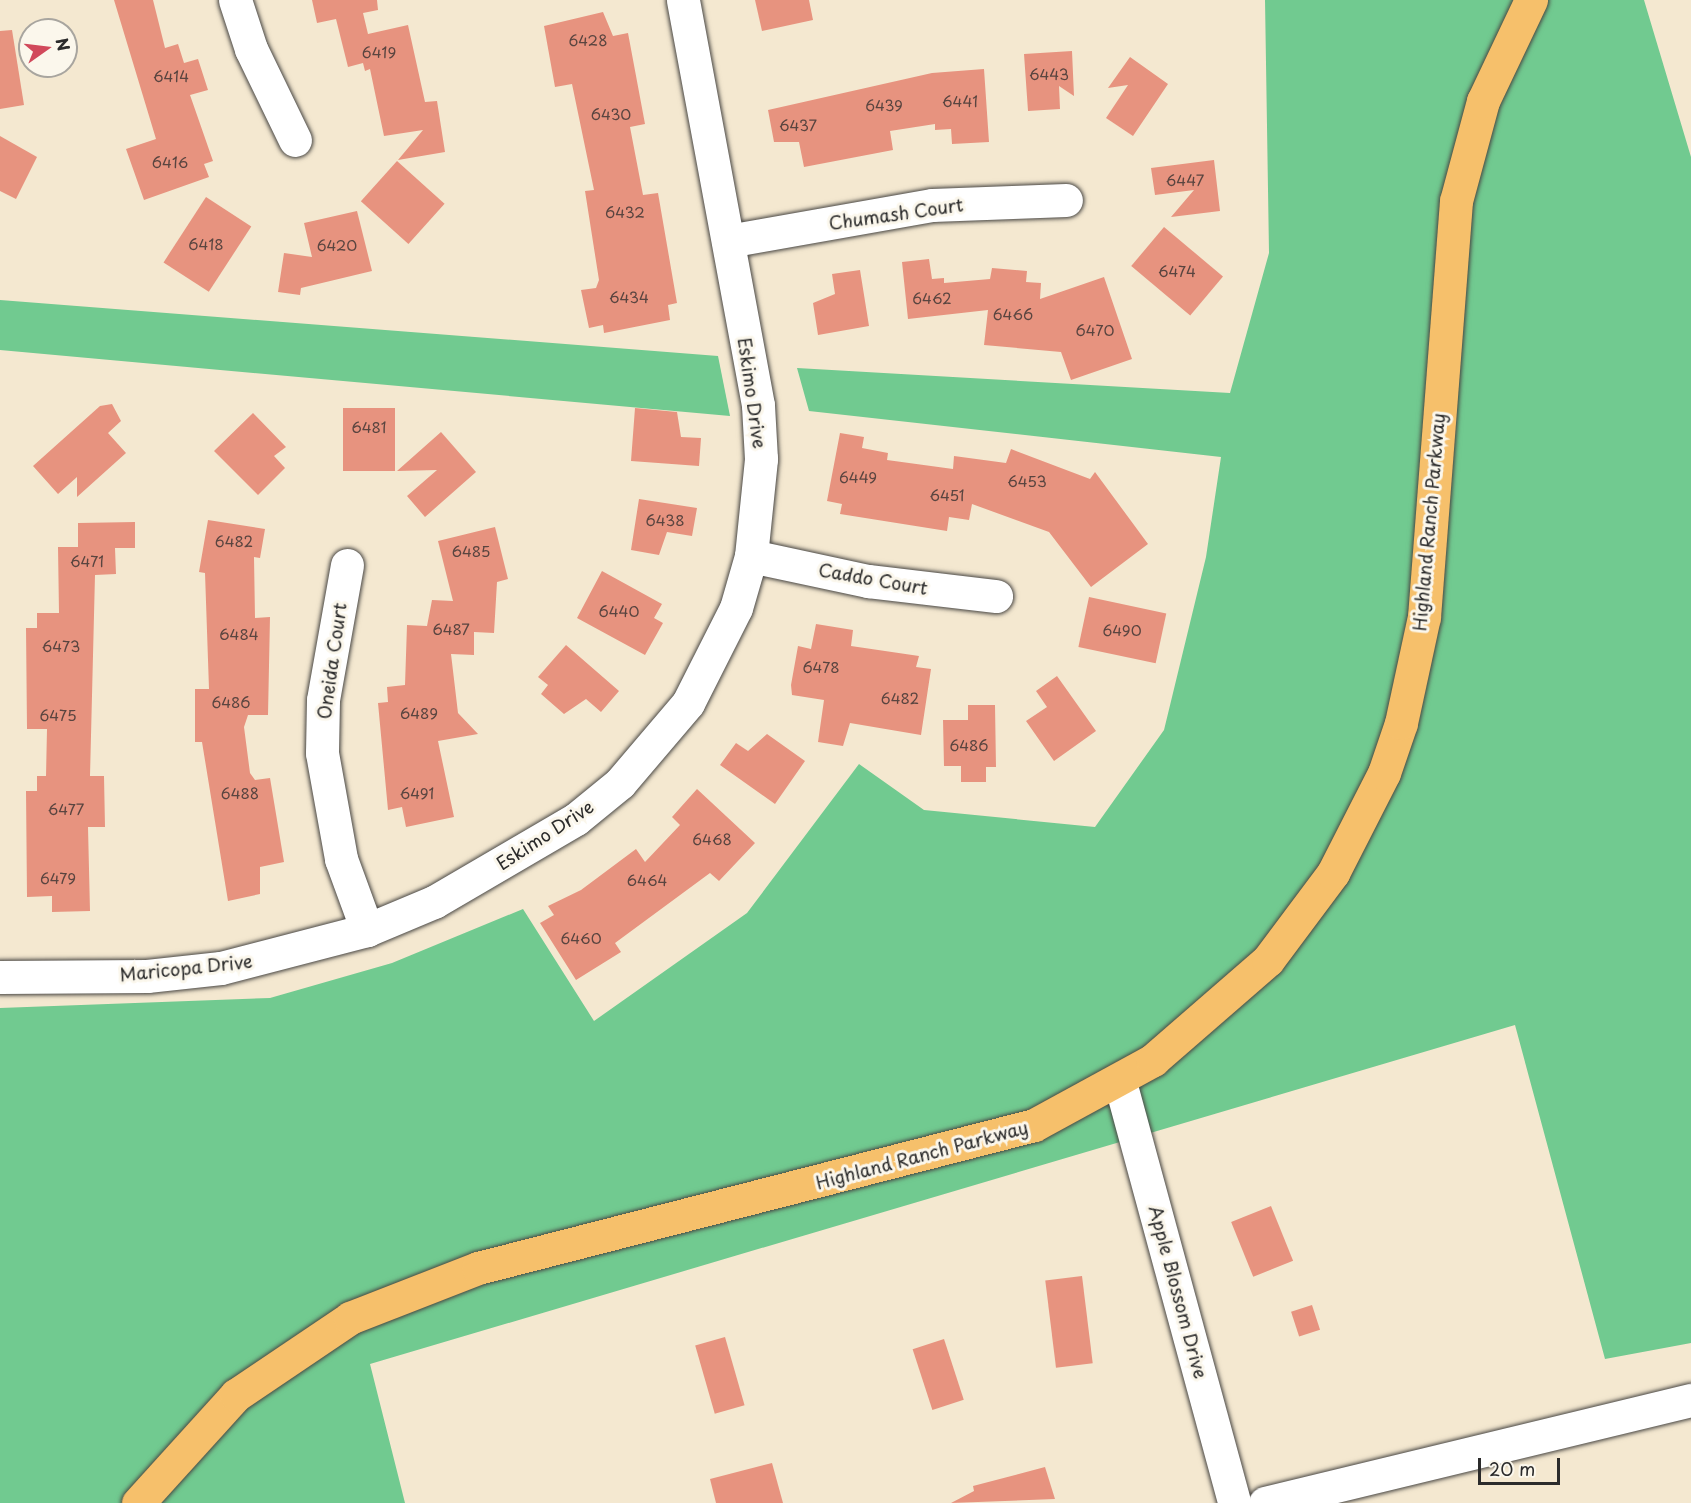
<!DOCTYPE html>
<html>
<head>
<meta charset="utf-8">
<style>
  body { margin:0 }
  #map { position:relative; width:1691px; height:1503px; overflow:hidden; background:#f4e8d0; font-family:"Playpen Sans",sans-serif }
  div>[style] { position:absolute }
  [style*='--x'] { left:calc(var(--x)*1px); top:calc(var(--y)*1px); width:calc(var(--w)*1px); rotate:calc(var(--a)*1deg) }
  .green>* { inset:0; background:#71ca90 }
  .building>* { inset:0; background:#e7937f; transform-origin:0 0 }
  .roads { filter:drop-shadow(0 0 2px #494744) drop-shadow(0 0 2px #494744) }
  .minor>* { height:33px; margin:-16.5px; padding:0 16.5px; transform-origin:16.5px; border-radius:16.5px; background:#fff }
  .major>* { height:33px; margin:-16.5px; padding:0 16.5px; transform-origin:16.5px; border-radius:16.5px; background:#f6c06b }
  span { translate:-50% -50%; white-space:nowrap; text-align:center; line-height:1.15; -webkit-text-stroke:6px #fbf7ec; paint-order:stroke }
  .number-label { font-size:15px; color:#5a4540 }
  .number-label span { -webkit-text-stroke-width:0 }
  .street-label { font-size:18px; color:#2b2b2b }
  .north { position:absolute; left:18px; top:18px; width:60px; height:60px; box-sizing:border-box; background:#fbf7ec; border:2px solid #a8a59f; border-radius:50%; rotate:76deg; font-size:16px; font-weight:700; line-height:24px; text-align:center; color:#2b2b2b }
  .north::after { content:''; display:block; margin:auto; width:21px; height:27px; background:#d1495b; clip-path:polygon(50% 0,100% 100%,50% 72%,0 100%) }
  .scale { position:absolute; left:1478px; top:1458px; width:82px; height:27px; box-sizing:border-box; border:3px solid #2b2b2b; border-top:0; padding-left:8px; font-size:18px; line-height:21px; white-space:nowrap; color:#2b2b2b; -webkit-text-stroke:4px #fbf7ec; paint-order:stroke }
</style>
</head>
<body>
<div id="map">
  <div class="green">
    <div style="clip-path:polygon(1265px 0,1644px 0,1691px 157px,1691px 1343px,1605px 1359px,1515px 1025px,370px 1364px,405px 1503px,0 1503px,0 1008px,270px 998px,392px 963px,523px 909px,594px 1021px,747px 913px,859px 764px,924px 810px,1095px 827px,1164px 730px,1206px 557px,1221px 457px,809px 411px,797px 368px,1230px 393px,1269px 253px)"></div>
    <div style="clip-path:polygon(0 300px,718px 356px,730px 416px,0 350px)"></div>
  </div>
  <div class="building">
    <div style="clip-path:polygon(114px 0,153px 0,165px 48px,178px 44px,184px 63px,198px 59px,208px 90px,190px 95px,213px 161px,204px 164px,209px 177px,144px 200px,126px 149px,156px 139px)"></div>
    <div style="clip-path:polygon(312px 0,377px 0,378px 10px,363px 13px,368px 34px,408px 25px,425px 102px,437px 101px,445px 152px,398px 160px,423px 130px,384px 136px,370px 69px,365px 71px,363px 63px,348px 67px,336px 19px,317px 23px)"></div>
    <div style="clip-path:polygon(755px 0,809px 0,813px 20px,762px 31px)"></div>
    <div style="clip-path:polygon(603px 12px,613px 36px,628px 33px,645px 124px,630px 127px,643px 195px,658px 193px,677px 303px,668px 305px,670px 320px,604px 333px,603px 325px,589px 328px,581px 290px,596px 288px,599px 280px,585px 191px,594px 190px,572px 84px,555px 87px,544px 26px)"></div>
    <div style="clip-path:polygon(12px 30px,24px 105px,0 109px,0 31px)"></div>
    <div style="clip-path:polygon(1072px 51px,1074px 96px,1059px 86px,1060px 109px,1028px 111px,1024px 54px)"></div>
    <div style="clip-path:polygon(1130px 57px,1168px 84px,1133px 136px,1106px 118px,1128px 85px,1108px 88px)"></div>
    <div style="clip-path:polygon(984px 69px,989px 142px,952px 144px,951px 129px,935px 130px,935px 124px,890px 131px,893px 150px,804px 167px,799px 142px,774px 142px,768px 110px,932px 73px)"></div>
    <div style="clip-path:polygon(0 136px,37px 157px,16px 199px,0 191px)"></div>
    <div style="clip-path:polygon(1214px 160px,1220px 211px,1171px 217px,1194px 190px,1155px 195px,1151px 168px)"></div>
    <div style="left:397px;top:161px;width:64px;height:54px;rotate:42deg"></div>
    <div style="left:206px;top:197px;width:54px;height:78px;rotate:33deg"></div>
    <div style="clip-path:polygon(357px 211px,372px 271px,301px 288px,300px 295px,278px 292px,284px 253px,312px 257px,304px 223px)"></div>
    <div style="left:1164px;top:227px;width:77px;height:51px;rotate:40deg"></div>
    <div style="clip-path:polygon(929px 259px,932px 279px,944px 278px,944px 283px,990px 279px,992px 268px,1027px 271px,1026px 282px,1041px 283px,1040px 299px,1104px 277px,1132px 359px,1071px 380px,1061px 352px,984px 345px,988px 310px,908px 319px,902px 262px)"></div>
    <div style="clip-path:polygon(860px 270px,869px 326px,818px 335px,813px 303px,835px 294px,832px 274px)"></div>
    <div style="clip-path:polygon(112px 404px,121px 421px,108px 433px,126px 453px,77px 497px,77px 477px,58px 494px,33px 466px,100px 406px)"></div>
    <div style="left:343px;top:408px;width:52px;height:63px"></div>
    <div style="clip-path:polygon(635px 408px,677px 412px,681px 437px,701px 438px,699px 466px,631px 461px)"></div>
    <div style="clip-path:polygon(253px 413px,286px 447px,274px 456px,285px 468px,258px 495px,214px 451px)"></div>
    <div style="clip-path:polygon(441px 432px,476px 472px,425px 517px,407px 496px,437px 470px,397px 471px)"></div>
    <div style="clip-path:polygon(840px 433px,864px 437px,862px 448px,888px 453px,887px 460px,953px 469px,954px 456px,1006px 463px,1011px 449px,1090px 479px,1095px 472px,1148px 544px,1091px 587px,1049px 532px,972px 504px,969px 520px,949px 517px,947px 531px,840px 514px,842px 504px,827px 501px)"></div>
    <div style="clip-path:polygon(639px 499px,697px 508px,692px 536px,667px 532px,659px 555px,631px 550px)"></div>
    <div style="clip-path:polygon(208px 520px,265px 529px,260px 558px,254px 557px,255px 618px,270px 617px,268px 715px,248px 715px,244px 727px,250px 773px,255px 780px,270px 778px,284px 862px,260px 867px,260px 894px,228px 901px,202px 742px,195px 742px,195px 689px,209px 689px,205px 573px,199px 572px)"></div>
    <div style="clip-path:polygon(135px 522px,135px 548px,115px 548px,116px 574px,95px 575px,90px 776px,104px 776px,105px 827px,88px 827px,90px 911px,52px 912px,52px 896px,27px 897px,26px 791px,37px 791px,37px 776px,46px 776px,47px 729px,27px 729px,26px 628px,37px 628px,37px 613px,59px 613px,58px 547px,78px 547px,78px 523px)"></div>
    <div style="clip-path:polygon(495px 527px,508px 579px,497px 582px,494px 633px,474px 632px,474px 655px,451px 654px,458px 713px,478px 734px,438px 741px,454px 817px,406px 827px,402px 807px,388px 810px,378px 703px,388px 702px,387px 687px,405px 685px,407px 625px,427px 626px,432px 600px,453px 601px,438px 541px)"></div>
    <div style="clip-path:polygon(602px 571px,662px 604px,654px 618px,663px 623px,645px 655px,577px 618px)"></div>
    <div style="left:1089px;top:597px;width:79px;height:51px;rotate:12deg"></div>
    <div style="clip-path:polygon(816px 624px,853px 630px,851px 646px,919px 656px,916px 667px,931px 669px,921px 735px,850px 723px,843px 746px,818px 742px,824px 700px,792px 695px,791px 685px,798px 646px,811px 649px)"></div>
    <div style="clip-path:polygon(566px 645px,619px 691px,601px 712px,586px 699px,564px 714px,541px 694px,548px 685px,538px 677px)"></div>
    <div style="clip-path:polygon(1057px 676px,1096px 731px,1054px 761px,1026px 721px,1047px 707px,1036px 691px)"></div>
    <div style="clip-path:polygon(968px 705px,995px 705px,996px 767px,986px 767px,986px 782px,961px 782px,961px 766px,944px 766px,943px 720px,968px 720px)"></div>
    <div style="clip-path:polygon(767px 734px,805px 761px,775px 804px,720px 765px,736px 743px,748px 751px)"></div>
    <div style="clip-path:polygon(697px 789px,755px 843px,719px 881px,710px 873px,615px 943px,621px 952px,576px 980px,540px 923px,554px 915px,548px 906px,581px 890px,636px 849px,645px 862px,680px 825px,672px 817px)"></div>
    <div style="left:1271px;top:1206px;width:59px;height:43px;rotate:68deg"></div>
    <div style="left:1082px;top:1276px;width:88px;height:37px;rotate:83deg"></div>
    <div style="left:1312px;top:1305px;width:26px;height:22px;rotate:72deg"></div>
    <div style="left:725px;top:1337px;width:71px;height:31px;rotate:74deg"></div>
    <div style="left:944px;top:1339px;width:64px;height:33px;rotate:72deg"></div>
    <div style="clip-path:polygon(772px 1463px,783px 1503px,716px 1503px,710px 1479px)"></div>
    <div style="clip-path:polygon(1045px 1467px,1055px 1499px,951px 1503px,974px 1491px,973px 1486px)"></div>
  </div>
  <div class="roads">
    <div class="minor">
      <div style="--x:235;--y:0;--w:52;--a:71.9"></div>
      <div style="--x:251;--y:49;--w:101;--a:64.2"></div>
      <div style="--x:728;--y:241;--w:207;--a:-10"></div>
      <div style="--x:932;--y:205;--w:134;--a:-2.1"></div>
      <div style="--x:751;--y:556;--w:120;--a:12.1"></div>
      <div style="--x:868;--y:581;--w:129;--a:6.7"></div>
      <div style="--x:347;--y:565;--w:137;--a:100.1"></div>
      <div style="--x:323;--y:700;--w:53;--a:91.1"></div>
      <div style="--x:322;--y:753;--w:108;--a:79.8"></div>
      <div style="--x:341;--y:859;--w:76;--a:69.9"></div>
      <div style="--x:0;--y:977;--w:147;--a:-0.4"></div>
      <div style="--x:147;--y:976;--w:74;--a:-6.2"></div>
      <div style="--x:221;--y:968;--w:151;--a:-14.6"></div>
      <div style="--x:367;--y:930;--w:73;--a:-22.7"></div>
      <div style="--x:434;--y:902;--w:164;--a:-30.3"></div>
      <div style="--x:576;--y:819;--w:57;--a:-39.3"></div>
      <div style="--x:620;--y:783;--w:105;--a:-49.6"></div>
      <div style="--x:688;--y:703;--w:106;--a:-63.2"></div>
      <div style="--x:736;--y:608;--w:54;--a:-73.9"></div>
      <div style="--x:751;--y:556;--w:98;--a:-84.1"></div>
      <div style="--x:761;--y:459;--w:54;--a:-93.2"></div>
      <div style="--x:758;--y:405;--w:412;--a:-100.5"></div>
      <div style="--x:1120;--y:1082;--w:436;--a:74.8"></div>
      <div style="--x:1265;--y:1503;--w:438;--a:-13.6"></div>
    </div>
    <div class="major">
      <div style="--x:138;--y:1503;--w:146;--a:-47.8"></div>
      <div style="--x:236;--y:1395;--w:138;--a:-34"></div>
      <div style="--x:350;--y:1318;--w:137;--a:-21.3"></div>
      <div style="--x:478;--y:1268;--w:574;--a:-14.42"></div>
      <div style="--x:1034;--y:1125;--w:136;--a:-28.6"></div>
      <div style="--x:1153;--y:1060;--w:152;--a:-41"></div>
      <div style="--x:1268;--y:960;--w:109;--a:-53.2"></div>
      <div style="--x:1333;--y:873;--w:112;--a:-63"></div>
      <div style="--x:1384;--y:773;--w:53;--a:-71.2"></div>
      <div style="--x:1401;--y:723;--w:108;--a:-77.8"></div>
      <div style="--x:1424;--y:617;--w:417;--a:-85.6"></div>
      <div style="--x:1456;--y:201;--w:104;--a:-74.9"></div>
      <div style="--x:1483;--y:101;--w:112;--a:-64.6"></div>
    </div>
  </div>
  <div class="number-label">
    <span style="left:588px;top:40px">6428</span>
    <span style="left:379px;top:52px">6419</span>
    <span style="left:1049px;top:74px">6443</span>
    <span style="left:171px;top:76px">6414</span>
    <span style="left:960px;top:101px">6441</span>
    <span style="left:884px;top:105px">6439</span>
    <span style="left:611px;top:114px">6430</span>
    <span style="left:798px;top:125px">6437</span>
    <span style="left:170px;top:162px">6416</span>
    <span style="left:1185px;top:180px">6447</span>
    <span style="left:625px;top:212px">6432</span>
    <span style="left:206px;top:244px">6418</span>
    <span style="left:337px;top:245px">6420</span>
    <span style="left:1177px;top:271px">6474</span>
    <span style="left:629px;top:297px">6434</span>
    <span style="left:932px;top:298px">6462</span>
    <span style="left:1013px;top:314px">6466</span>
    <span style="left:1095px;top:330px">6470</span>
    <span style="left:369px;top:427px">6481</span>
    <span style="left:858px;top:477px">6449</span>
    <span style="left:1027px;top:481px">6453</span>
    <span style="left:947px;top:495px">6451</span>
    <span style="left:665px;top:520px">6438</span>
    <span style="left:234px;top:541px">6482</span>
    <span style="left:471px;top:551px">6485</span>
    <span style="left:87px;top:561px">6471</span>
    <span style="left:619px;top:611px">6440</span>
    <span style="left:451px;top:629px">6487</span>
    <span style="left:1122px;top:630px">6490</span>
    <span style="left:239px;top:634px">6484</span>
    <span style="left:61px;top:646px">6473</span>
    <span style="left:821px;top:667px">6478</span>
    <span style="left:900px;top:698px">6482</span>
    <span style="left:231px;top:702px">6486</span>
    <span style="left:419px;top:713px">6489</span>
    <span style="left:58px;top:715px">6475</span>
    <span style="left:969px;top:745px">6486</span>
    <span style="left:240px;top:793px">6488</span>
    <span style="left:417px;top:793px">6491</span>
    <span style="left:66px;top:809px">6477</span>
    <span style="left:712px;top:839px">6468</span>
    <span style="left:58px;top:878px">6479</span>
    <span style="left:647px;top:880px">6464</span>
    <span style="left:581px;top:938px">6460</span>
  </div>
  <div class="street-label">
    <span style="left:896px;top:214px;rotate:-8deg">Chumash Court</span>
    <span style="left:752px;top:393px;rotate:82deg">Eskimo Drive</span>
    <span style="left:1429px;top:522px;rotate:-85deg">Highland Ranch Parkway</span>
    <span style="left:873px;top:579px;rotate:10deg">Caddo Court</span>
    <span style="left:332px;top:661px;rotate:-82deg">Oneida Court</span>
    <span style="left:545px;top:835px;rotate:-33deg">Eskimo Drive</span>
    <span style="left:186px;top:968px;rotate:-6deg">Maricopa Drive</span>
    <span style="left:922px;top:1155px;rotate:-15deg">Highland Ranch Parkway</span>
    <span style="left:1178px;top:1292px;rotate:75deg">Apple Blossom Drive</span>
  </div>
  <div class="north">N</div>
  <div class="scale">20 m</div>
</div>
</body>
</html>
